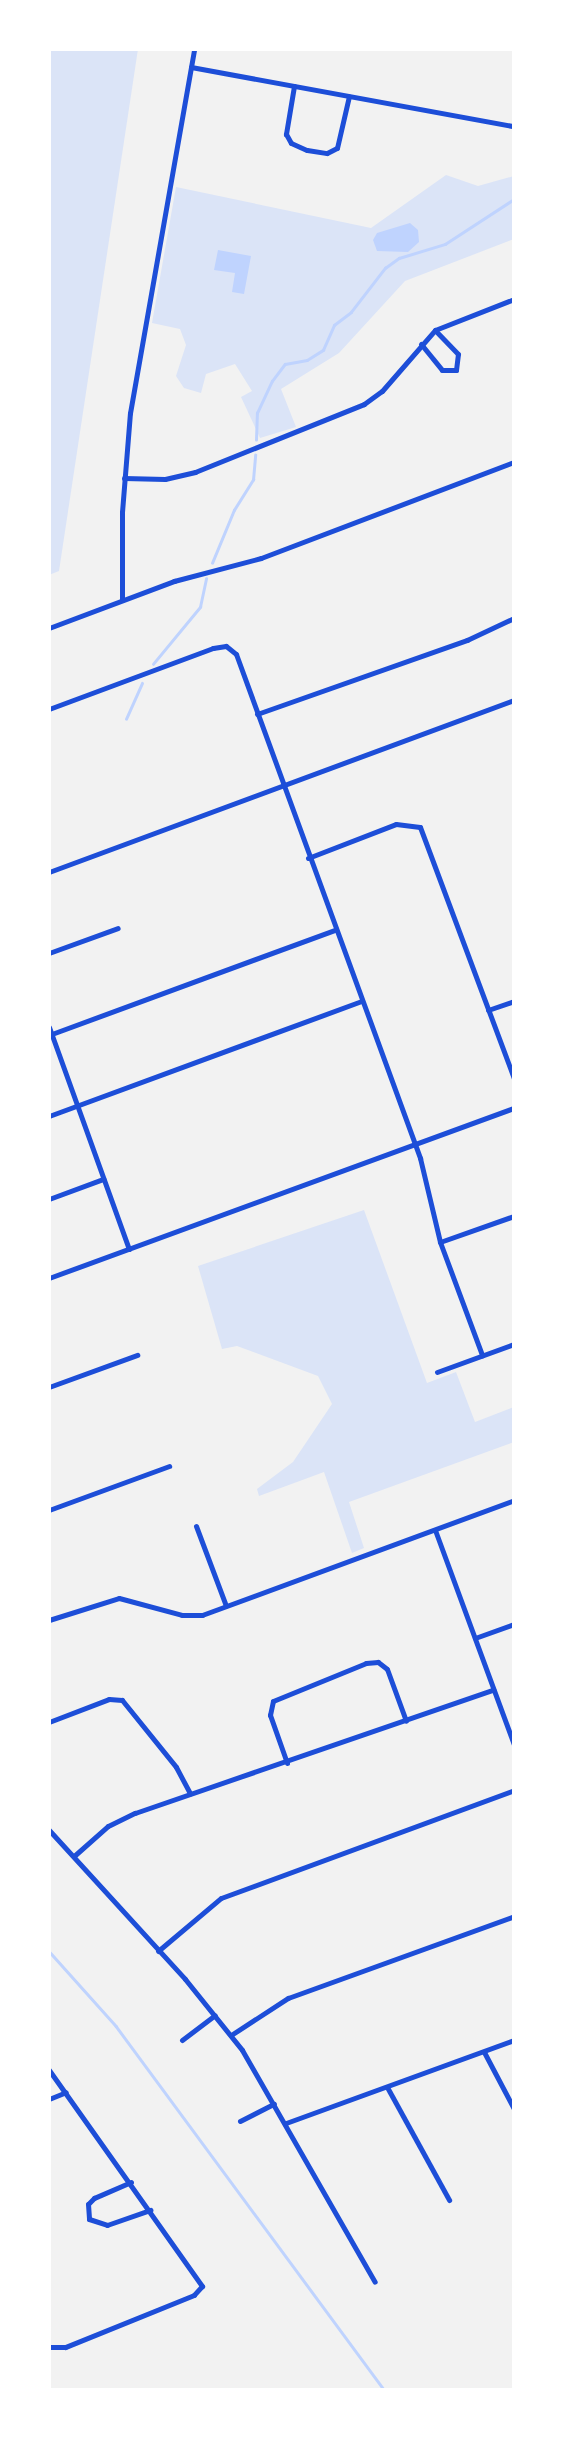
<!DOCTYPE html>
<html>
<head>
<meta charset="utf-8">
<style>
  body { margin:0 }
  #map { position:relative; width:563px; height:2439px; overflow:hidden; background:#f2f2f2; font-family:"Public Sans",sans-serif }
  div>[style] { position:absolute }
  [style*='--x'] { left:calc(var(--x)*1px); top:calc(var(--y)*1px); width:calc(var(--w)*1px); rotate:calc(var(--a)*1deg) }
  .green>* { inset:0; background:#dbe4f7 }
  .water>* { inset:0; background:#bfd3fe }
  .stream>* { height:2.5px; margin:-1.25px; padding:0 1.25px; transform-origin:1.25px; border-radius:1.25px; background:#bfd3fe }
  .minor>* { height:5px; margin:-2.5px; padding:0 2.5px; transform-origin:2.5px; border-radius:2.5px; background:#1d4ed8 }
  span { translate:-50% -50%; white-space:nowrap; text-align:center; line-height:1.15; -webkit-text-stroke:7px #fff; paint-order:stroke }
  .frame { position:absolute; inset:0; border:51px solid #fff; pointer-events:none }
</style>
</head>
<body>
<div id="map">
  <div class="green">
    <div style="clip-path:polygon(49px 49px,138px 49px,59px 571px,49px 575px)"></div>
    <div style="clip-path:polygon(446px 175px,478px 186px,514px 176px,514px 239px,405px 281px,339px 353px,281px 389px,296px 427px,260px 438px,241px 397px,252px 391px,235px 364px,206px 374px,201px 393px,184px 388px,176px 376px,186px 345px,180px 329px,152px 323px,176px 187px,371px 228px)"></div>
    <div style="clip-path:polygon(364px 1210px,427px 1383px,456px 1372px,475px 1422px,514px 1407px,514px 1442px,349px 1502px,364px 1548px,352px 1553px,324px 1472px,259px 1496px,257px 1489px,293px 1462px,332px 1404px,318px 1376px,237px 1346px,222px 1349px,198px 1266px)"></div>
  </div>
  <div class="water">
    <div style="clip-path:polygon(410px 223px,418px 230px,419px 242px,408px 252px,377px 251px,373px 240px,377px 233px)"></div>
    <div style="clip-path:polygon(218px 250px,251px 256px,244px 294px,232px 292px,235px 273px,214px 270px)"></div>
  </div>
  <div class="stream">
    <div style="--x:256;--y:440;--w:27;--a:-88"></div>
    <div style="--x:257;--y:413;--w:35;--a:-65"></div>
    <div style="--x:272;--y:381;--w:21;--a:-53"></div>
    <div style="--x:285;--y:364;--w:22;--a:-10"></div>
    <div style="--x:307;--y:360;--w:19;--a:-32"></div>
    <div style="--x:323;--y:350;--w:27;--a:-66"></div>
    <div style="--x:334;--y:325;--w:21;--a:-37"></div>
    <div style="--x:351;--y:312;--w:56;--a:-52.3"></div>
    <div style="--x:385;--y:268;--w:17;--a:-36"></div>
    <div style="--x:399;--y:258;--w:48;--a:-16.9"></div>
    <div style="--x:445;--y:244;--w:82;--a:-33.1"></div>
    <div style="--x:212;--y:563;--w:57;--a:-67.5"></div>
    <div style="--x:234;--y:510;--w:36;--a:-58"></div>
    <div style="--x:253;--y:480;--w:25;--a:-85"></div>
    <div style="--x:153;--y:664;--w:74;--a:-50.5"></div>
    <div style="--x:200;--y:607;--w:29;--a:-78"></div>
    <div style="--x:126;--y:719;--w:39;--a:-66"></div>
    <div style="--x:49;--y:1951;--w:101;--a:48.2"></div>
    <div style="--x:116;--y:2026;--w:452;--a:53.6"></div>
  </div>
  <div class="minor">
    <div style="--x:191;--y:67;--w:328;--a:10.4"></div>
    <div style="--x:294;--y:86;--w:49;--a:99.5"></div>
    <div style="--x:286;--y:134;--w:10;--a:61"></div>
    <div style="--x:291;--y:143;--w:17;--a:24"></div>
    <div style="--x:307;--y:150;--w:20;--a:9"></div>
    <div style="--x:327;--y:153;--w:11;--a:-27"></div>
    <div style="--x:337;--y:148;--w:53;--a:-77"></div>
    <div style="--x:421;--y:344;--w:33;--a:51"></div>
    <div style="--x:442;--y:370;--w:14;--a:0"></div>
    <div style="--x:456;--y:370;--w:16;--a:-83"></div>
    <div style="--x:458;--y:354;--w:33;--a:-134"></div>
    <div style="--x:124;--y:478;--w:41;--a:1.4"></div>
    <div style="--x:165;--y:479;--w:31;--a:-13"></div>
    <div style="--x:195;--y:472;--w:182;--a:-21.9"></div>
    <div style="--x:364;--y:404;--w:22;--a:-36"></div>
    <div style="--x:382;--y:391;--w:81;--a:-49"></div>
    <div style="--x:435;--y:330;--w:85;--a:-21.4"></div>
    <div style="--x:122;--y:600;--w:88;--a:-90"></div>
    <div style="--x:122;--y:512;--w:99;--a:-85.4"></div>
    <div style="--x:130;--y:413;--w:370;--a:-80"></div>
    <div style="--x:49;--y:628;--w:134;--a:-20.6"></div>
    <div style="--x:174;--y:581;--w:90;--a:-14.8"></div>
    <div style="--x:261;--y:558;--w:271;--a:-20.8"></div>
    <div style="--x:49;--y:709;--w:175;--a:-20.4"></div>
    <div style="--x:213;--y:648;--w:13;--a:-9"></div>
    <div style="--x:226;--y:646;--w:13;--a:39"></div>
    <div style="--x:236;--y:654;--w:537;--a:69.94"></div>
    <div style="--x:420;--y:1158;--w:86;--a:76.6"></div>
    <div style="--x:440;--y:1242;--w:121;--a:69.6"></div>
    <div style="--x:257;--y:714;--w:223;--a:-19.4"></div>
    <div style="--x:467;--y:640;--w:52;--a:-25.1"></div>
    <div style="--x:308;--y:858;--w:94;--a:-21.1"></div>
    <div style="--x:396;--y:824;--w:24;--a:7"></div>
    <div style="--x:420;--y:827;--w:268;--a:69.5"></div>
    <div style="--x:49;--y:872;--w:496;--a:-20.3"></div>
    <div style="--x:49;--y:953;--w:73;--a:-19.9"></div>
    <div style="--x:488;--y:1010;--w:28;--a:-19"></div>
    <div style="--x:49;--y:1027;--w:236;--a:70.2"></div>
    <div style="--x:49;--y:1035;--w:304;--a:-20.2"></div>
    <div style="--x:49;--y:1116;--w:333;--a:-20.2"></div>
    <div style="--x:49;--y:1199;--w:58;--a:-20.3"></div>
    <div style="--x:440;--y:1242;--w:78;--a:-19.4"></div>
    <div style="--x:49;--y:1278;--w:495;--a:-20.1"></div>
    <div style="--x:437;--y:1372;--w:82;--a:-20"></div>
    <div style="--x:49;--y:1387;--w:94;--a:-20"></div>
    <div style="--x:49;--y:1510;--w:128;--a:-20.1"></div>
    <div style="--x:196;--y:1526;--w:85;--a:69.4"></div>
    <div style="--x:435;--y:1530;--w:229;--a:69.8"></div>
    <div style="--x:49;--y:1620;--w:73;--a:-17.4"></div>
    <div style="--x:119;--y:1598;--w:65;--a:15.1"></div>
    <div style="--x:182;--y:1615;--w:20;--a:0"></div>
    <div style="--x:202;--y:1615;--w:333;--a:-20.2"></div>
    <div style="--x:475;--y:1638;--w:41;--a:-19.7"></div>
    <div style="--x:49;--y:1722;--w:64;--a:-21"></div>
    <div style="--x:109;--y:1699;--w:13;--a:4"></div>
    <div style="--x:122;--y:1700;--w:86;--a:51.1"></div>
    <div style="--x:176;--y:1767;--w:30;--a:62"></div>
    <div style="--x:287;--y:1763;--w:51;--a:-109.5"></div>
    <div style="--x:270;--y:1715;--w:14;--a:-78"></div>
    <div style="--x:273;--y:1701;--w:100;--a:-22.2"></div>
    <div style="--x:366;--y:1663;--w:12;--a:-5"></div>
    <div style="--x:378;--y:1662;--w:11;--a:38"></div>
    <div style="--x:387;--y:1669;--w:55;--a:69.9"></div>
    <div style="--x:49;--y:1830;--w:202;--a:47.6"></div>
    <div style="--x:185;--y:1979;--w:91;--a:51.2"></div>
    <div style="--x:242;--y:2050;--w:267;--a:60.2"></div>
    <div style="--x:74;--y:1856;--w:45;--a:-41.4"></div>
    <div style="--x:108;--y:1826;--w:30;--a:-26"></div>
    <div style="--x:135;--y:1813;--w:379;--a:-19"></div>
    <div style="--x:158;--y:1951;--w:82;--a:-40.1"></div>
    <div style="--x:221;--y:1898;--w:312;--a:-20.2"></div>
    <div style="--x:231;--y:2035;--w:68;--a:-33"></div>
    <div style="--x:288;--y:1998;--w:240;--a:-19.9"></div>
    <div style="--x:182;--y:2040;--w:41;--a:-37.1"></div>
    <div style="--x:484;--y:2052;--w:64;--a:62.2"></div>
    <div style="--x:49;--y:2070;--w:265;--a:54.7"></div>
    <div style="--x:202;--y:2286;--w:12;--a:132"></div>
    <div style="--x:194;--y:2295;--w:139;--a:158"></div>
    <div style="--x:65;--y:2347;--w:16;--a:180"></div>
    <div style="--x:387;--y:2087;--w:129;--a:61.2"></div>
    <div style="--x:49;--y:2099;--w:18;--a:-22"></div>
    <div style="--x:240;--y:2121;--w:38;--a:-27"></div>
    <div style="--x:286;--y:2123;--w:243;--a:-20"></div>
    <div style="--x:131;--y:2182;--w:40;--a:156.6"></div>
    <div style="--x:94;--y:2198;--w:8;--a:135"></div>
    <div style="--x:88;--y:2204;--w:15;--a:86"></div>
    <div style="--x:89;--y:2219;--w:19;--a:18"></div>
    <div style="--x:107;--y:2225;--w:46;--a:-19.2"></div>
  </div>
  <div class="frame"></div>
</div>
</body>
</html>
